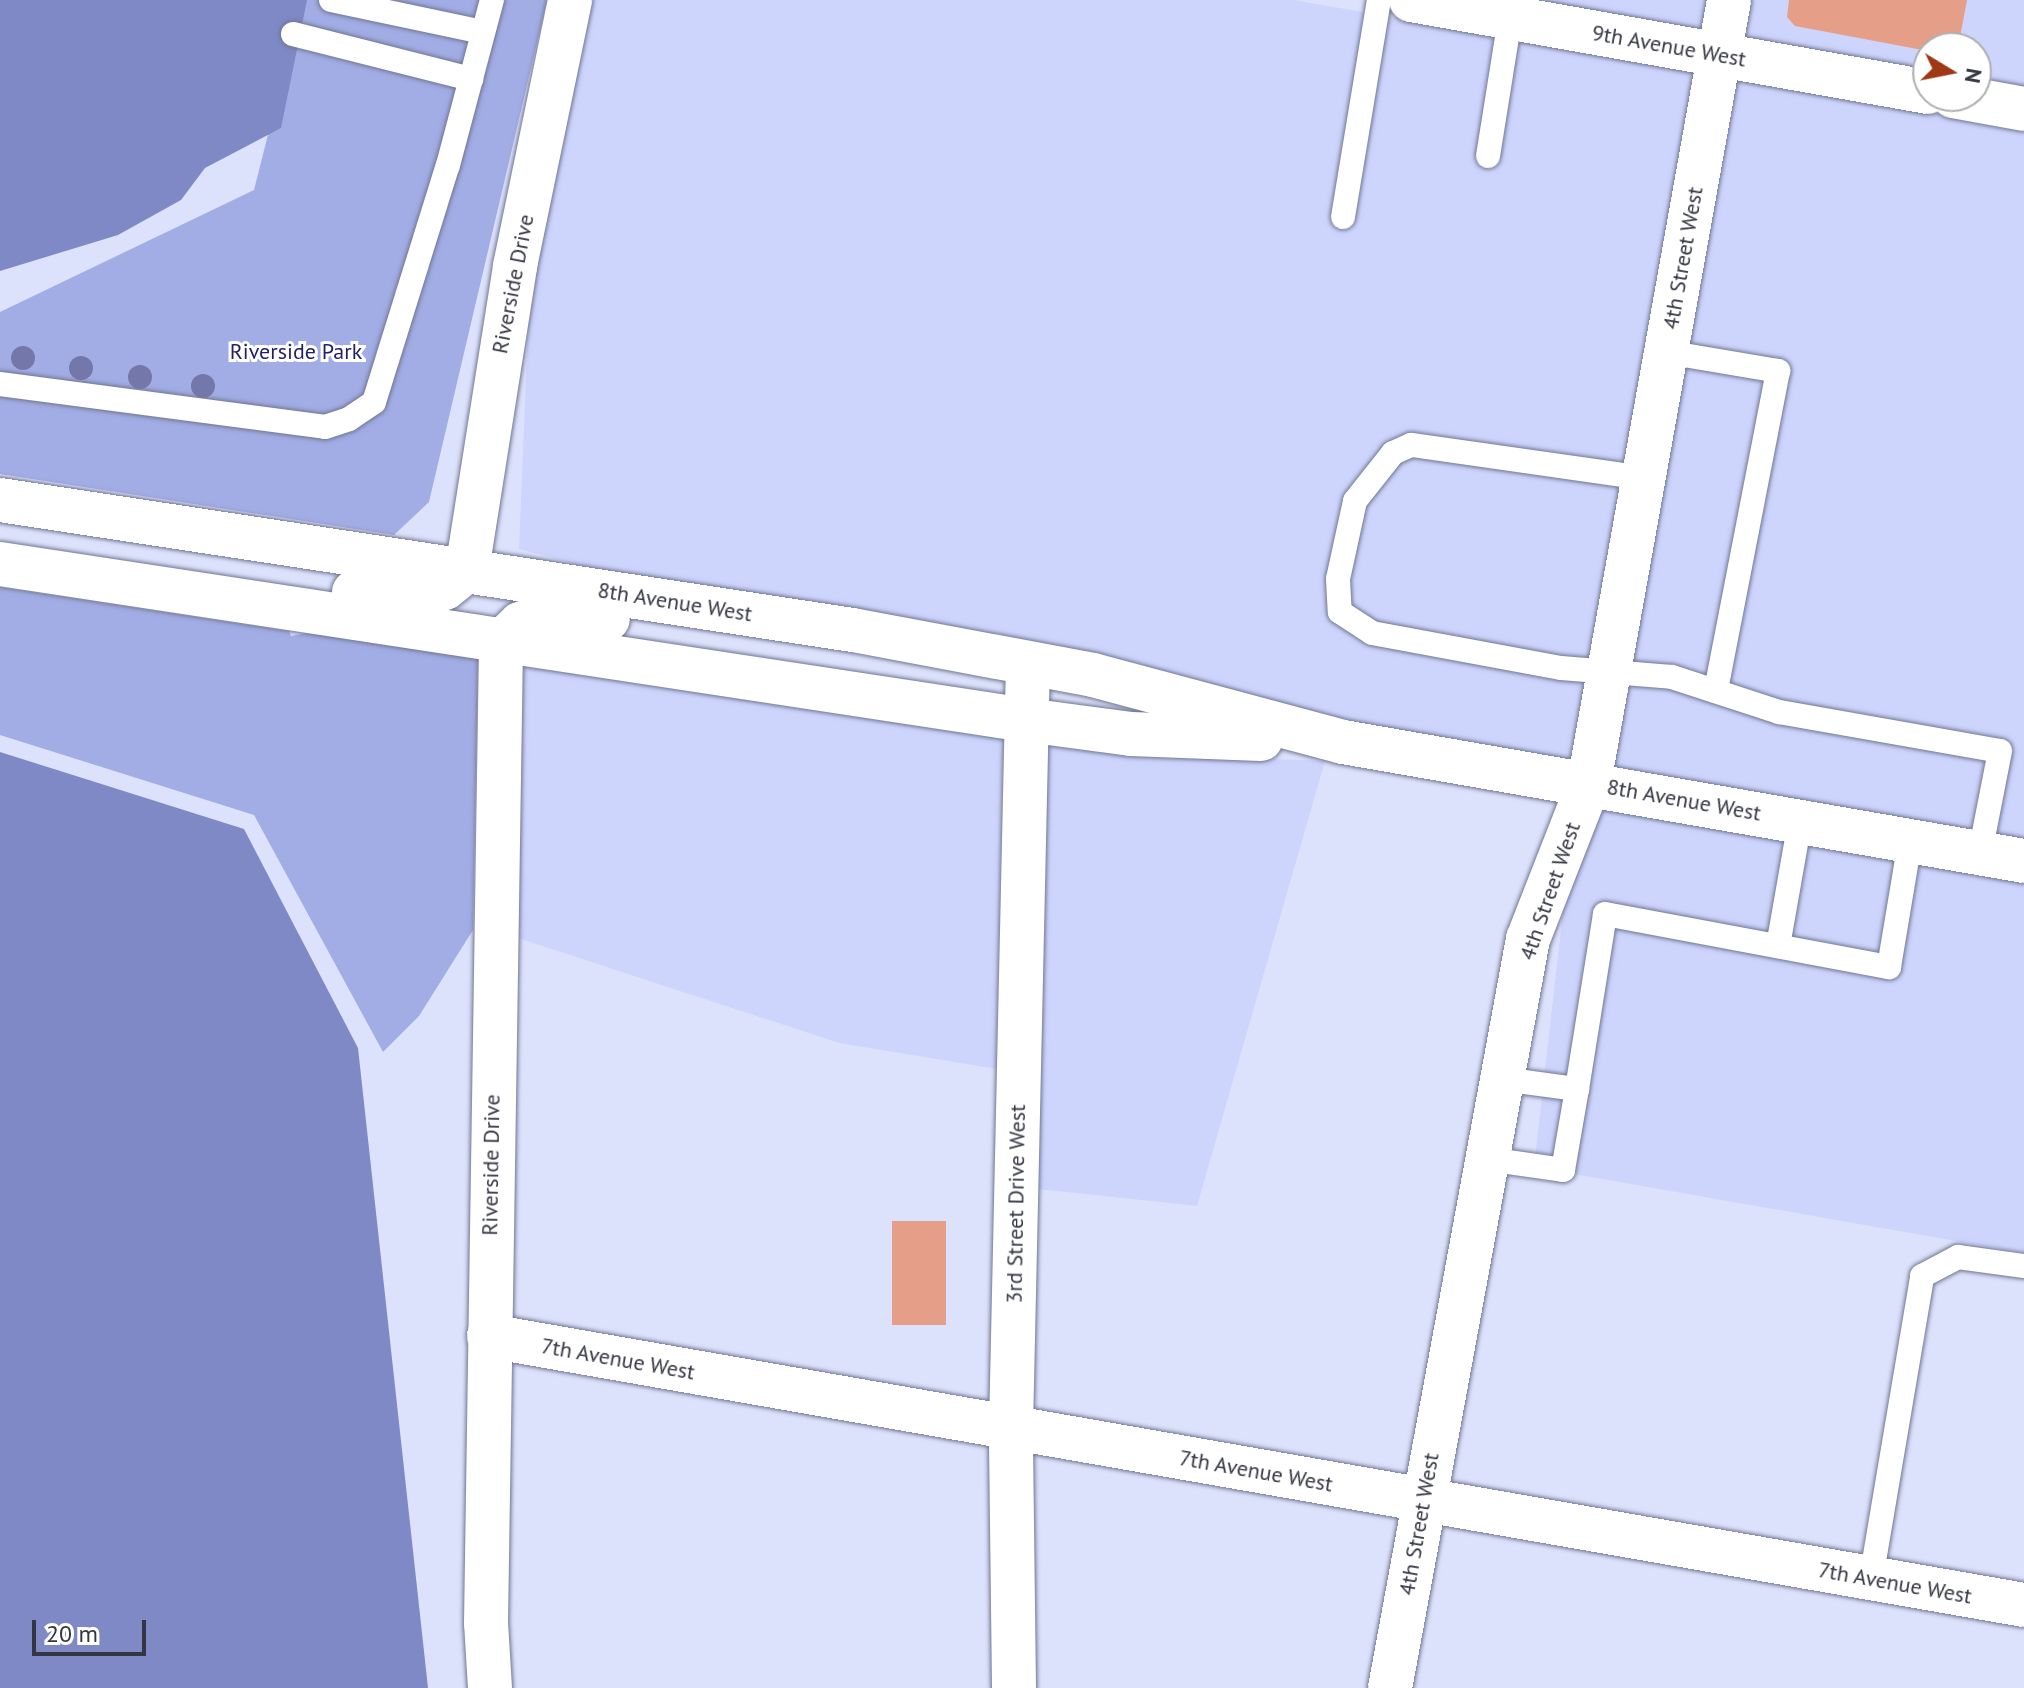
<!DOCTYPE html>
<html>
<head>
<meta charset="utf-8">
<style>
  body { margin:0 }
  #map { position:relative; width:2024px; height:1688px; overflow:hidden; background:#dde2fc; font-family:"PT Sans",sans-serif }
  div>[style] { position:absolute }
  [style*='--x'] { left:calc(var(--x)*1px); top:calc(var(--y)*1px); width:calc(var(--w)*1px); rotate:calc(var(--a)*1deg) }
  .built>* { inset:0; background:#cdd5fd }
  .green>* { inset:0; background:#a2ade5 }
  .water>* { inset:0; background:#7e89c5 }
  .building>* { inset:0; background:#e59e88; transform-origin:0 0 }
  .roads { filter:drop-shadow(0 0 2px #707693) drop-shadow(0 0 2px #707693) }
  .lane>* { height:24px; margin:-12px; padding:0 12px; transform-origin:12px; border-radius:12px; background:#fff }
  .street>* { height:44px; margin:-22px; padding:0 22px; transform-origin:22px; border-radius:22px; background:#fff }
  .secondary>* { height:44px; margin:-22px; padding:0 22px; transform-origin:22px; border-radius:22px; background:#fff }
  .primary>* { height:44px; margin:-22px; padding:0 22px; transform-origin:22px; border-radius:22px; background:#fff }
  .trees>* { width:24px; height:24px; margin:-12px; border-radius:50%; background:#7477aa }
  span { translate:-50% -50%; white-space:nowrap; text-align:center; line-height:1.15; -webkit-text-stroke:6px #fff; paint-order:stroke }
  .street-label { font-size:22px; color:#343643 }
  .park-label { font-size:22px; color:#1f1f66 }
  .north { position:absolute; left:1912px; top:32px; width:80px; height:80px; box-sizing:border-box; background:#fff; border:2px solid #aeafb4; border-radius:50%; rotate:100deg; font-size:22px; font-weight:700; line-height:32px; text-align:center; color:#343643 }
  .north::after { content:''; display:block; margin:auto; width:28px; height:36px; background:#9f3914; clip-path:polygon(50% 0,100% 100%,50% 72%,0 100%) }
  .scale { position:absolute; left:32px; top:1620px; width:114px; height:36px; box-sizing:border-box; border:4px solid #343643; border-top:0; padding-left:10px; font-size:24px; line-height:28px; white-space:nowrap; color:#343643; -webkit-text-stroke:6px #fff; paint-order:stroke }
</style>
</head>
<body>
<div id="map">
  <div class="built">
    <div style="clip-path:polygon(587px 0,1294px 0,1694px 70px,1570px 760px,1346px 723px,638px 579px,635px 572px,620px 576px,519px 549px,529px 301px)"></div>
    <div style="clip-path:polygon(1524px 0,1707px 0,1702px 31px)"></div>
    <div style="clip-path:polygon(1752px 0,2024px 0,2024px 89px,1976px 80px,1976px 48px,1928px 48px,1928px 71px,1745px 39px)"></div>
    <div style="clip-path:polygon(1738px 78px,2024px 129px,2024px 841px,1614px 767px)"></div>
    <div style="clip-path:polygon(522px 665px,1003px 737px,996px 1069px,839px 1043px,518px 938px)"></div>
    <div style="clip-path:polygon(1048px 743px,1130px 754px,1325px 761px,1197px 1206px,1038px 1189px)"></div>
    <div style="clip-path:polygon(1603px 805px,2024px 881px,2024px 1253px,1534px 1167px,1563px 911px)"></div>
  </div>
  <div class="green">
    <div style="clip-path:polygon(302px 0,547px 0,429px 502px,394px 535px,0 474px,0 312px,254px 190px)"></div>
    <div style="clip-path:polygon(0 587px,289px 631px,291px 636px,308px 633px,478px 659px,473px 930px,419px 1016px,383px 1052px,254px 815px,0 735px)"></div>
  </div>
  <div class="water">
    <div style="clip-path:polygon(0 0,307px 0,281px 128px,205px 168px,181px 200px,118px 235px,0 271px)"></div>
    <div style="clip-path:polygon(0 752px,244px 829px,358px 1048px,428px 1688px,0 1688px)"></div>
  </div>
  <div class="building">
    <div style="clip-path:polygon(1789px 0,1967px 0,1958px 48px,1928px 51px,1795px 26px,1787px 17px)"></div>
    <div style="left:892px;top:1221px;width:54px;height:104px"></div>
  </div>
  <div class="roads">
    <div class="lane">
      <div style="--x:331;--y:0;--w:155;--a:11.9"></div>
      <div style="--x:293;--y:34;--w:184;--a:14.2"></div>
      <div style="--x:1488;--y:156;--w:140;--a:-80.9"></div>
      <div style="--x:1343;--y:217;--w:220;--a:-80.6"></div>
      <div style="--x:1666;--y:352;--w:114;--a:9.6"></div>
      <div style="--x:1778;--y:371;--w:326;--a:101"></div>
      <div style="--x:0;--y:384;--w:328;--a:7.5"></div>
      <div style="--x:325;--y:427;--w:25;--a:-18"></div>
      <div style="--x:349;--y:419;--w:30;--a:-34"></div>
      <div style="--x:374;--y:402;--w:248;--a:-72.7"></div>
      <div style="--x:448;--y:165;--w:171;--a:-75.1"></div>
      <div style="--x:1644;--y:478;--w:235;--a:-171.9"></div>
      <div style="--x:1411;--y:445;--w:20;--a:156"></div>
      <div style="--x:1393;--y:453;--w:61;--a:128.4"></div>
      <div style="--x:1355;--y:501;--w:80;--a:102.3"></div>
      <div style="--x:1338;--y:579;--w:33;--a:87"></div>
      <div style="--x:1340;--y:612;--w:38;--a:33"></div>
      <div style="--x:1372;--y:633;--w:192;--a:10.5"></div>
      <div style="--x:1561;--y:668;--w:111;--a:4.6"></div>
      <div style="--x:1672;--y:677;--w:113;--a:18.1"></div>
      <div style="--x:1779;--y:712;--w:224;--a:10"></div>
      <div style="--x:2000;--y:751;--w:104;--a:101.1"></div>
      <div style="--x:1778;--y:946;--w:127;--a:-80"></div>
      <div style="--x:1502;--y:1079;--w:76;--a:7.6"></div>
      <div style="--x:1577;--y:1089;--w:177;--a:-80.9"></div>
      <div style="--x:1605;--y:914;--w:289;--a:10.6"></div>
      <div style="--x:1889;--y:967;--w:128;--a:-80.5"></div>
      <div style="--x:1487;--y:1159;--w:77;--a:8.2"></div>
      <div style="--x:1563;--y:1170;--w:82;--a:-80.2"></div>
      <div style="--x:1871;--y:1579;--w:307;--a:-80.4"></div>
      <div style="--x:1922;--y:1276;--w:41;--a:-27.8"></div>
      <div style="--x:1958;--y:1257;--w:67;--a:7.8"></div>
    </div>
    <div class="street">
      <div style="--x:1411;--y:0;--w:525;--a:10.09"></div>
      <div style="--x:1953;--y:96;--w:72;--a:10.4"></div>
      <div style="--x:489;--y:1336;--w:1558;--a:9.94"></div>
      <div style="--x:1014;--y:1688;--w:260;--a:-90.7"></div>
      <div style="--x:1011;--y:1428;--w:764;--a:-88.73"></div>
      <div style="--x:1390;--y:1688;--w:762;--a:-79.56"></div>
      <div style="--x:1528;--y:939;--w:168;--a:-68.6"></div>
      <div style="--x:1589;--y:783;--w:795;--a:-79.86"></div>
    </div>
    <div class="secondary">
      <div style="--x:467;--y:570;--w:308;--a:-81"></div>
      <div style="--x:515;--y:266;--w:272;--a:-78.3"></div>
      <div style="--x:490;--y:1688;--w:65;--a:-93.5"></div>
      <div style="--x:486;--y:1623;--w:981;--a:-89.12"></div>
    </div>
    <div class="primary">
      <div style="--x:0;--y:500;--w:863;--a:8.67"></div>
      <div style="--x:853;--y:630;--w:244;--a:10.6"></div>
      <div style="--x:1093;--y:675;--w:259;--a:15"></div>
      <div style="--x:1343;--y:742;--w:691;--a:9.91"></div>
      <div style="--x:0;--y:564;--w:1038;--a:8.65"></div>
      <div style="--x:1026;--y:720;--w:106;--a:7.6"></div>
      <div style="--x:1131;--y:734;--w:130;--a:2.2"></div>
      <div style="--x:354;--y:592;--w:61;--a:4.7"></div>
      <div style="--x:415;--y:597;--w:31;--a:-17"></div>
      <div style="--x:445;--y:588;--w:28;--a:-39"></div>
      <div style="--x:501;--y:642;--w:26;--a:-43"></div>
      <div style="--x:520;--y:624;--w:29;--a:-20"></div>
      <div style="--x:547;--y:614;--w:61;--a:4.7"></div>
    </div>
  </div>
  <div class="trees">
    <div style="left:23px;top:358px"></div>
    <div style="left:81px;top:368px"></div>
    <div style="left:140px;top:377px"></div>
    <div style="left:203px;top:386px"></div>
  </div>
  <div class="street-label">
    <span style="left:1669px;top:46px;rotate:10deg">9th Avenue West</span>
    <span style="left:1683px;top:258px;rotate:-80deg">4th Street West</span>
    <span style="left:513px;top:284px;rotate:-79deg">Riverside Drive</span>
    <span style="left:675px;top:602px;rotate:9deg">8th Avenue West</span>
    <span style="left:1684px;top:800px;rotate:10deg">8th Avenue West</span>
    <span style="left:1550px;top:891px;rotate:-71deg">4th Street West</span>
    <span style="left:491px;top:1165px;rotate:-89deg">Riverside Drive</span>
    <span style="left:1016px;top:1204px;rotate:-89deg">3rd Street Drive West</span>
    <span style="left:618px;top:1359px;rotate:10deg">7th Avenue West</span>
    <span style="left:1256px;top:1471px;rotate:10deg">7th Avenue West</span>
    <span style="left:1419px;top:1524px;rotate:-80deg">4th Street West</span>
    <span style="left:1895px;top:1583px;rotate:10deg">7th Avenue West</span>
  </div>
  <div class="park-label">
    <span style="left:296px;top:352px">Riverside Park</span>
  </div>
  <div class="north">N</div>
  <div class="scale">20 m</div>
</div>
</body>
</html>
